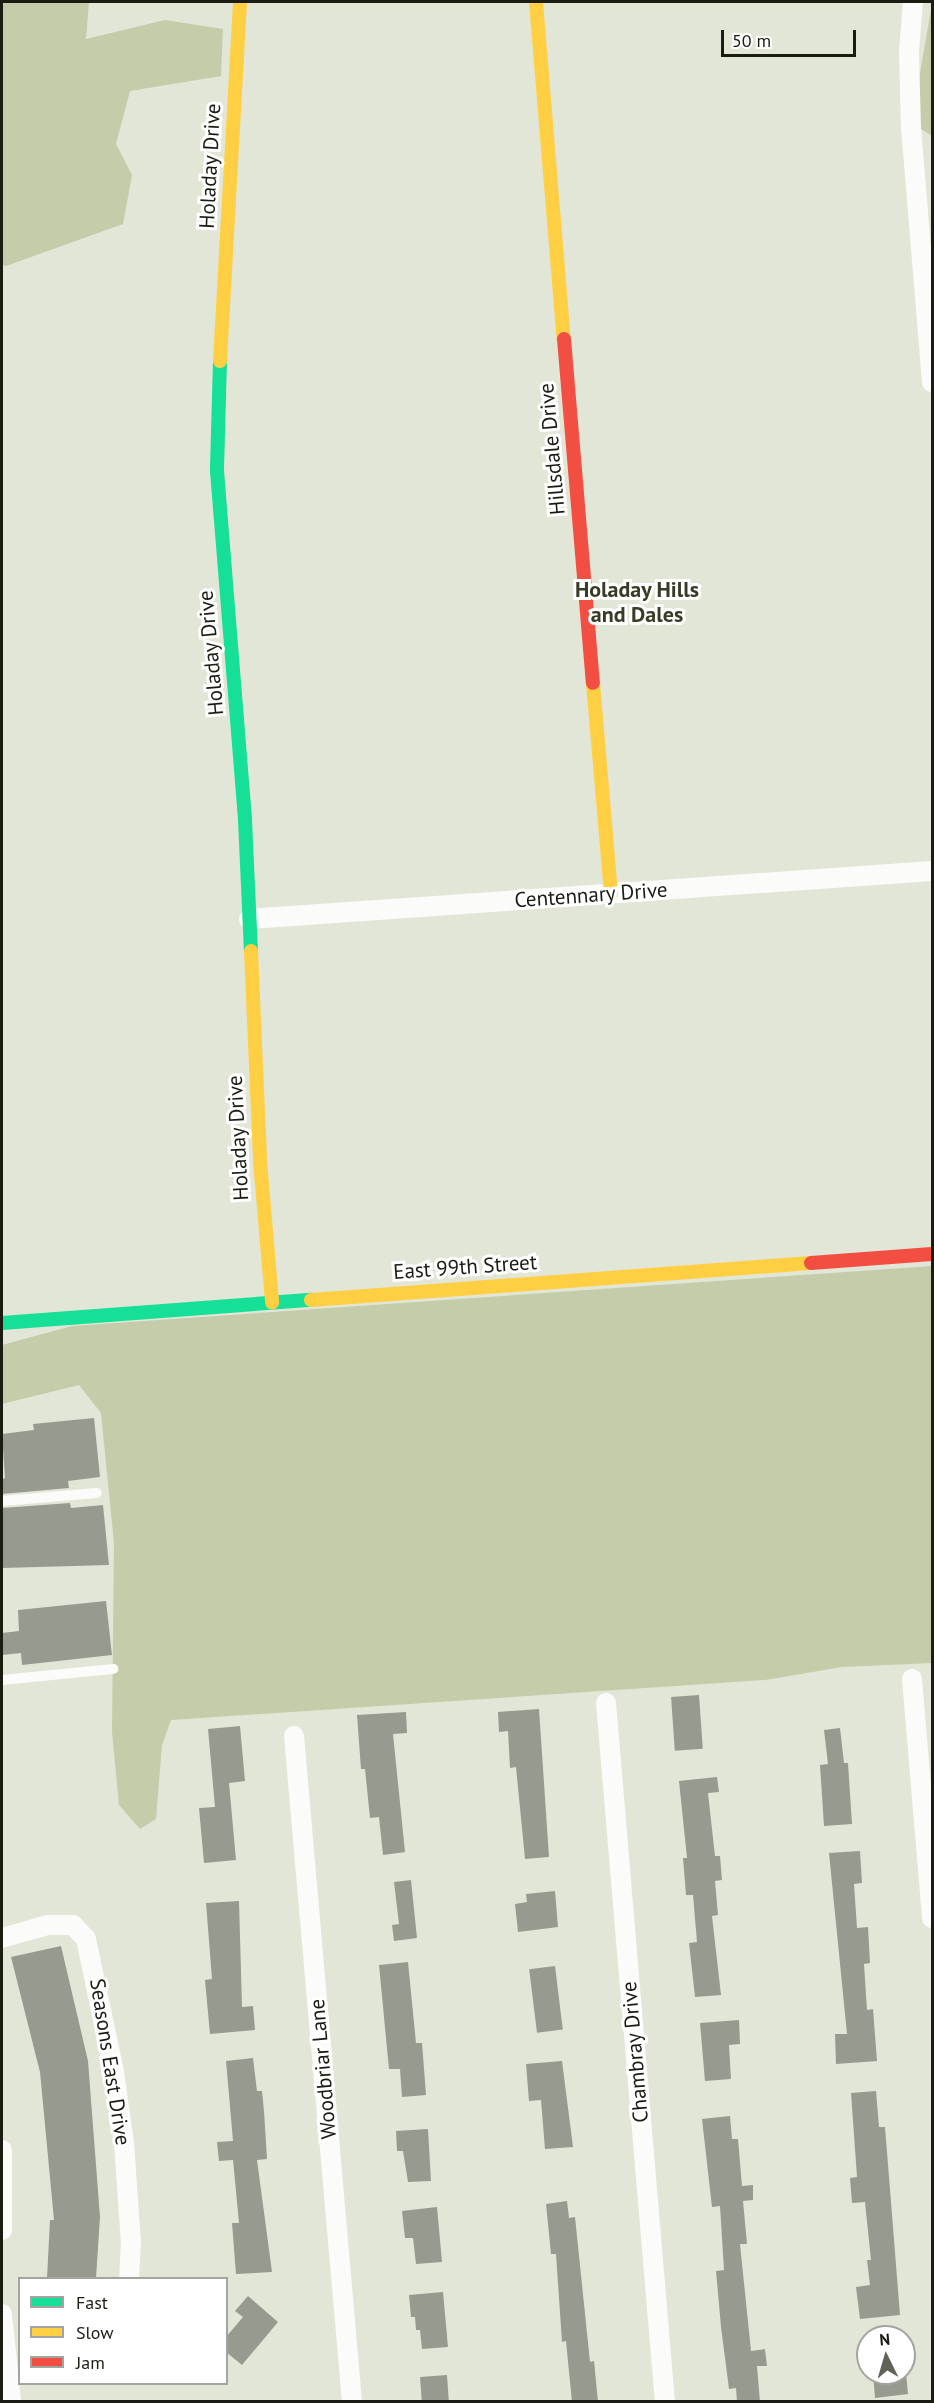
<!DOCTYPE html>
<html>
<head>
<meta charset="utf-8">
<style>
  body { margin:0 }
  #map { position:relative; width:934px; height:2403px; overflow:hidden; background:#e2e6d7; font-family:"PT Sans",sans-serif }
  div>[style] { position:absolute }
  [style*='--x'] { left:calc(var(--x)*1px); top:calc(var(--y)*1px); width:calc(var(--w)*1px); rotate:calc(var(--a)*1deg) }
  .forest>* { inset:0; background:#c4cca9 }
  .building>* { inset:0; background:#979a8e; transform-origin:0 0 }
  .lane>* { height:10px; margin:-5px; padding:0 5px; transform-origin:5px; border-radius:5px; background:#fbfbf9 }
  .street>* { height:20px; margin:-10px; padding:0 10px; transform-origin:10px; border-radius:10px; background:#fbfbf9 }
  .fast>* { height:14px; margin:-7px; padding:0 7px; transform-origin:7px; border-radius:7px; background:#16e098 }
  .slow>* { height:14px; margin:-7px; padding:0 7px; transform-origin:7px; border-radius:7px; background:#ffcf43 }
  .jam>* { height:14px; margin:-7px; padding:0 7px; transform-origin:7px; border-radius:7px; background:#f24e42 }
  span { translate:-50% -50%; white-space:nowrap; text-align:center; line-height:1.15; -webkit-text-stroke:6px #fff; paint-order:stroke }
  .street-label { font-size:21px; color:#1a1c12 }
  .neighbourhood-label { font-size:22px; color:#383c27; font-weight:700 }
  .frame { position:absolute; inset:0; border:3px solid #1a1c12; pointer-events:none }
  .legend { position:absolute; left:18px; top:2277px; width:210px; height:108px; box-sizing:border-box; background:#fff; border:2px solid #a3a4a0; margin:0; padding:8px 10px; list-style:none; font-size:18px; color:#1a1c12 }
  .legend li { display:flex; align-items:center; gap:12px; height:30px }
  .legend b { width:30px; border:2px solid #a3a4a0 }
  .north { position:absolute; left:856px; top:2325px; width:60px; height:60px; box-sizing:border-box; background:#fff; border:2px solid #a3a4a0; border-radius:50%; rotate:355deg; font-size:16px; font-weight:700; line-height:24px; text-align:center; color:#1a1c12 }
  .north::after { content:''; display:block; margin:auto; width:21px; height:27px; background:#606357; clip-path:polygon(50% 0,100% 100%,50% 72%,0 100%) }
  .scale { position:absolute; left:721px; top:30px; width:135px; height:27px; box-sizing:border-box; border:3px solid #1a1c12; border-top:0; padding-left:8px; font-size:18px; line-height:21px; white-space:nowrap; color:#1a1c12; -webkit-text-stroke:4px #fff; paint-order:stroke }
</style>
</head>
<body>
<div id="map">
  <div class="forest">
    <div style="clip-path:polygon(2px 2px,89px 2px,86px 39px,165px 20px,223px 29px,221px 76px,130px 91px,116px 144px,132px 175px,123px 224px,6px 266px,2px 265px)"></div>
    <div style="clip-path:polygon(932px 4px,932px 136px,918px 127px,919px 79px)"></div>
    <div style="clip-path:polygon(932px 1266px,932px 1663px,842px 1667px,765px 1680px,171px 1720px,162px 1745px,156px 1819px,140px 1829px,119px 1805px,112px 1732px,114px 1543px,101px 1413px,79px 1385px,2px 1404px,2px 1345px,72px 1326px)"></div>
  </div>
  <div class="building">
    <div style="clip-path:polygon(94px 1418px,100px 1477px,68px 1481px,69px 1488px,2px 1494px,2px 1479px,5px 1478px,2px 1434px,34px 1430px,33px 1424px)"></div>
    <div style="clip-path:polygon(70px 1503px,71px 1508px,103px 1505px,109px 1565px,2px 1568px,2px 1508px)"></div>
    <div style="clip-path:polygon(106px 1601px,112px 1655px,22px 1665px,21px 1653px,2px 1655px,2px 1633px,19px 1631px,18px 1610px)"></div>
    <div style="left:699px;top:1695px;width:54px;height:28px;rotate:86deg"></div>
    <div style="clip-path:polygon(539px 1709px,549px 1857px,525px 1859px,516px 1767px,510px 1768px,508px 1731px,499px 1732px,498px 1712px)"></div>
    <div style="clip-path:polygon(406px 1712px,407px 1733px,393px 1734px,405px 1852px,383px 1855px,379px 1817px,370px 1818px,365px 1769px,361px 1769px,357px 1715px)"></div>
    <div style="clip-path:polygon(240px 1726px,245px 1781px,229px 1783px,236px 1860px,204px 1863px,199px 1808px,215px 1807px,208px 1729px)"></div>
    <div style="clip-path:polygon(840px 1728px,844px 1763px,848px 1763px,852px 1824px,824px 1826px,820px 1765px,828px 1764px,824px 1730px)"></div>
    <div style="clip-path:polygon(717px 1777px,719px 1792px,708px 1793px,715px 1856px,720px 1856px,722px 1880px,715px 1881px,718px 1915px,712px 1916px,721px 1995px,695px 1997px,689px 1943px,697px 1942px,693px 1895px,686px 1895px,683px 1858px,687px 1858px,679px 1781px)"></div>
    <div style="clip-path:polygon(860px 1851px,862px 1883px,854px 1884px,857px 1928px,868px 1927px,870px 1963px,864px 1964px,867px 2010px,873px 2009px,877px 2061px,836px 2064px,835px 2034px,847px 2034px,829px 1853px)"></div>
    <div style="clip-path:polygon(411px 1880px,417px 1938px,394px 1941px,392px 1925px,399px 1924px,394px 1882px)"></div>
    <div style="clip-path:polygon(555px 1891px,558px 1927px,518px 1932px,515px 1904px,527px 1902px,526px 1894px)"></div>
    <div style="clip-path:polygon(239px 1901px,242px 2007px,253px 2006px,255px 2030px,210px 2034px,205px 1980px,212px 1979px,206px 1903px)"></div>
    <div style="clip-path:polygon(61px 1946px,88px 2061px,100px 2217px,96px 2278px,47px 2278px,50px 2220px,54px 2220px,40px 2072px,11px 1957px)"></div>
    <div style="clip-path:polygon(408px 1962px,416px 2043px,422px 2043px,426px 2095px,402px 2097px,400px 2069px,389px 2069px,379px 1965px)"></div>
    <div style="left:555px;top:1966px;width:64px;height:26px;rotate:83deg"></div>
    <div style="clip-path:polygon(739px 2020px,740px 2044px,729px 2045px,731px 2079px,705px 2081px,700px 2023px)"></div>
    <div style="clip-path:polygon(253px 2058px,257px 2091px,262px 2091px,264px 2111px,267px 2159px,257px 2160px,272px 2272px,236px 2274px,232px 2223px,239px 2223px,233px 2160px,219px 2161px,217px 2142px,233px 2141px,226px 2061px)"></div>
    <div style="clip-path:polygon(562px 2061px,573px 2147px,545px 2149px,541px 2100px,529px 2101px,526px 2064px)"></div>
    <div style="clip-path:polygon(876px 2091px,879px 2127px,885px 2127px,900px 2315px,860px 2319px,856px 2287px,870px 2285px,867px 2260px,871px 2260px,865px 2202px,852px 2203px,850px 2178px,857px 2177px,851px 2093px)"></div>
    <div style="clip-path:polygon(730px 2116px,732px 2139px,738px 2139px,742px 2186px,753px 2185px,753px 2200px,743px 2201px,747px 2244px,740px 2244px,751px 2351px,765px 2349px,767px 2366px,757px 2366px,760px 2402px,737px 2402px,736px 2388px,729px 2389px,721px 2327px,716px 2271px,724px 2270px,720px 2206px,712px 2207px,702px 2119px)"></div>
    <div style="clip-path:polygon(428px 2129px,431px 2181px,408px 2182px,403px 2151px,397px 2151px,396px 2131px)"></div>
    <div style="clip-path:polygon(567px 2201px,569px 2218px,575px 2217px,590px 2362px,594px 2361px,598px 2402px,572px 2402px,566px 2341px,562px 2342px,556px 2254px,551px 2254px,546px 2204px)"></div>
    <div style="clip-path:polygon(437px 2207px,442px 2262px,416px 2264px,413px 2238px,405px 2238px,402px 2211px)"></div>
    <div style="clip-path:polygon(443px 2292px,448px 2347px,422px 2349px,420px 2330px,416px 2330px,415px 2317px,411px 2317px,409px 2295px)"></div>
    <div style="clip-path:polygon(248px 2296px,278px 2322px,242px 2365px,226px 2352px,226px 2337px,243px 2317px,235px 2311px)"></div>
    <div style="clip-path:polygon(873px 2373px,906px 2373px,908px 2394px,875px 2398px)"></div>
    <div style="left:447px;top:2375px;width:27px;height:27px;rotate:86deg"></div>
  </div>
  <div class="lane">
    <div style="--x:2;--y:1501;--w:95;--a:-4.8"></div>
    <div style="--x:2;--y:1680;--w:112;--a:-5.7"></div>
  </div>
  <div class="street">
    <div style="--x:913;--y:2;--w:50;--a:94.6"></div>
    <div style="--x:909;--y:52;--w:75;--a:88.5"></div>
    <div style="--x:911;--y:127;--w:256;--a:85.3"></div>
    <div style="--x:249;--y:919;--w:685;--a:-4.02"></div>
    <div style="--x:912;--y:1679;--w:240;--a:85.2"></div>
    <div style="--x:606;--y:1703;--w:701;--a:85.18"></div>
    <div style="--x:294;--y:1736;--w:669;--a:85.02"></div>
    <div style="--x:2;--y:1938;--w:48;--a:-15.8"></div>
    <div style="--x:48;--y:1925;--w:25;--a:0"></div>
    <div style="--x:73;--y:1925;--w:19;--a:47"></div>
    <div style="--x:86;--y:1939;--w:136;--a:78.1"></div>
    <div style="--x:114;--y:2072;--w:72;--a:82"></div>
    <div style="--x:124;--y:2143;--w:99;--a:86"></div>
    <div style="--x:131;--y:2242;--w:36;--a:93"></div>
    <div style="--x:2;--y:2150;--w:80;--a:90"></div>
    <div style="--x:2;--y:2314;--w:87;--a:84.1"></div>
  </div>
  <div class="fast">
    <div style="--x:220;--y:361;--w:110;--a:91.6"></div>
    <div style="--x:217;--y:471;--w:350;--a:85.4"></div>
    <div style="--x:245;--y:820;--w:131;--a:87.4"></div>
    <div style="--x:2;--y:1323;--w:310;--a:-4.3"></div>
  </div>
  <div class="slow">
    <div style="--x:536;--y:2;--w:338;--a:85.3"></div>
    <div style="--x:220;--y:361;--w:360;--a:-86.8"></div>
    <div style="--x:593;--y:683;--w:211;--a:85.1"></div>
    <div style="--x:251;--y:951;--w:210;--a:87.5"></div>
    <div style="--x:260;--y:1161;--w:142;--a:85.1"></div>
    <div style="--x:311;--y:1300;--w:501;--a:-4.23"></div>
  </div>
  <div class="jam">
    <div style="--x:564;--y:339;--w:345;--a:85.2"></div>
    <div style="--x:811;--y:1263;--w:121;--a:-4.3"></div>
  </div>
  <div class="street-label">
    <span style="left:210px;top:166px;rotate:-87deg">Holaday Drive</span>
    <span style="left:552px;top:449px;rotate:-95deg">Hillsdale Drive</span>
    <span style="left:211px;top:653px;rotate:-95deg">Holaday Drive</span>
    <span style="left:591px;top:895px;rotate:-4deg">Centennary Drive</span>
    <span style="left:238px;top:1138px;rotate:-93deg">Holaday Drive</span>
    <span style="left:465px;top:1267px;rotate:-4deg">East 99th Street</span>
    <span style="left:635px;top:2052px;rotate:-95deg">Chambray Drive</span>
    <span style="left:110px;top:2062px;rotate:81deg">Seasons East Drive</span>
    <span style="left:323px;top:2069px;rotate:-95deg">Woodbriar Lane</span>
  </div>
  <div class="neighbourhood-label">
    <span style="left:637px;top:602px">Holaday Hills<br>and Dales</span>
  </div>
  <div class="frame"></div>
  <ul class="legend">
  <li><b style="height:8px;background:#16e098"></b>Fast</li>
  <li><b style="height:8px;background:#ffcf43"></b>Slow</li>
  <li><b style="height:8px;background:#f24e42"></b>Jam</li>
  </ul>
  <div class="north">N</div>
  <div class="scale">50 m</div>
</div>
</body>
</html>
